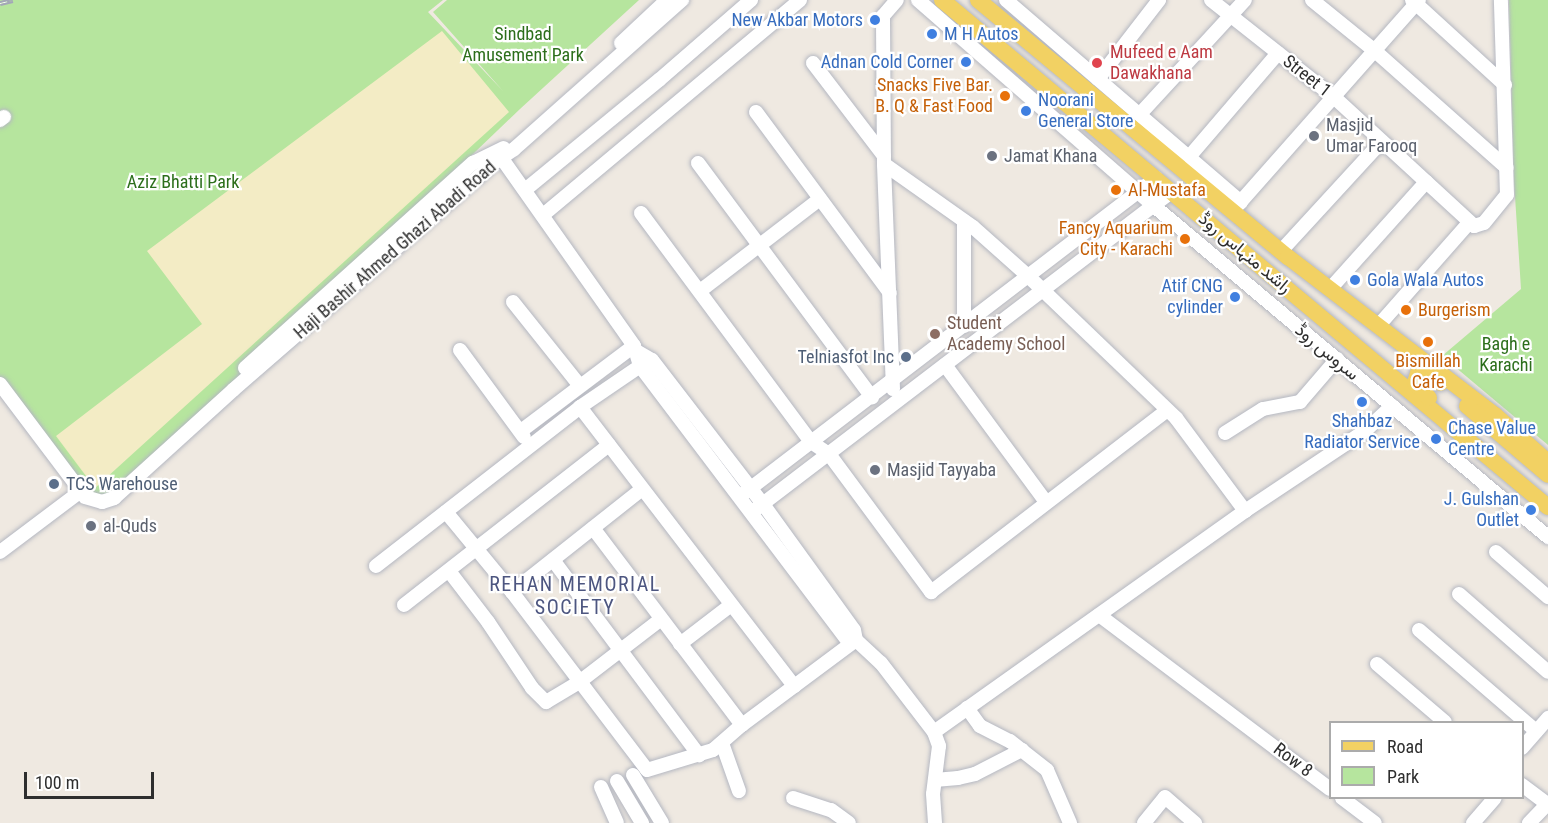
<!DOCTYPE html>
<html>
<head>
<meta charset="utf-8">
<style>
  body { margin:0 }
  #map { position:relative; width:1548px; height:823px; overflow:hidden; background:#efe9e1; font-family:"Roboto Condensed",Vazirmatn,sans-serif }
  div>[style] { position:absolute }
  [style*='--x'] { left:calc(var(--x)*1px); top:calc(var(--y)*1px); width:calc(var(--w)*1px); rotate:calc(var(--a)*1deg) }
  .green>* { inset:0; background:#b6e59e }
  .sand>* { inset:0; background:#f3ecc5 }
  .roads { filter:drop-shadow(0 0 2px #b4b7c1) drop-shadow(0 0 2px #b4b7c1) }
  .minor>* { height:14px; margin:-7px; padding:0 7px; transform-origin:7px; border-radius:7px; background:#fff }
  .major>* { height:16px; margin:-8px; padding:0 8px; transform-origin:8px; border-radius:8px; background:#f2d163 }
  .rail>* { height:4.5px; margin-top:-2.25px; transform-origin:0; background:repeating-linear-gradient(90deg,#fff 0 7px,#a3a6b8 0 14px); box-sizing:border-box; border-block:2px solid #a3a6b8 }
  .dots>* { width:16px; height:16px; translate:-50% -50%; box-sizing:border-box; border:3px solid #fff; border-radius:50% }
  span { translate:-50% -50%; white-space:nowrap; text-align:center; line-height:1.15; -webkit-text-stroke:4.5px #fff; paint-order:stroke }
  .shop-label { font-size:18px; color:#366cbe }
  .right { translate:-100% -50%; text-align:right }
  .left { translate:0 -50%; text-align:left }
  .park-label { font-size:18px; color:#2c6e1b }
  .health-label { font-size:18px; color:#be3a42 }
  .street-label { font-size:18px; color:#2e2e2e }
  .food-label { font-size:18px; color:#c56008 }
  .worship-label { font-size:18px; color:#5b616d }
  .education-label { font-size:18px; color:#785e54 }
  .service-label { font-size:18px; color:#4e5e75 }
  .neighbourhood-label { font-size:20px; color:#4d5680; letter-spacing:1.5px }
  .legend { position:absolute; left:1329px; top:721px; width:195px; height:78px; box-sizing:border-box; background:#fff; border:2px solid #ababab; margin:0; padding:8px 10px; list-style:none; font-size:18px; color:#2e2e2e }
  .legend li { display:flex; align-items:center; gap:12px; height:30px }
  .legend b { width:30px; border:2px solid #ababab }
  .scale { position:absolute; left:24px; top:772px; width:130px; height:27px; box-sizing:border-box; border:3px solid #2e2e2e; border-top:0; padding-left:8px; font-size:18px; line-height:21px; white-space:nowrap; color:#2e2e2e; -webkit-text-stroke:4px #fff; paint-order:stroke }
</style>
</head>
<body>
<div id="map">
  <div class="green">
    <div style="clip-path:polygon(0 0,443px 0,428px 12px,503px 91px,433px 12px,447px 0,639px 0,520px 109px,114px 498px,81px 492px,0 382px)"></div>
    <div style="clip-path:polygon(1509px 0,1548px 0,1548px 445px,1442px 356px,1521px 289px,1514px 181px)"></div>
  </div>
  <div class="sand">
    <div style="clip-path:polygon(442px 31px,509px 112px,95px 488px,56px 436px,202px 324px,147px 251px)"></div>
  </div>
  <div class="roads">
    <div class="minor">
      <div style="--x:918;--y:0;--w:313;--a:41.1"></div>
      <div style="--x:1154;--y:206;--w:515;--a:40.03"></div>
      <div style="--x:1006;--y:0;--w:310;--a:40.7"></div>
      <div style="--x:1211;--y:0;--w:158;--a:38.3"></div>
      <div style="--x:1335;--y:98;--w:189;--a:42.6"></div>
      <div style="--x:1474;--y:226;--w:10;--a:-17"></div>
      <div style="--x:1484;--y:223;--w:36;--a:-51"></div>
      <div style="--x:1507;--y:195;--w:195;--a:-91.8"></div>
      <div style="--x:1312;--y:0;--w:81;--a:39"></div>
      <div style="--x:1375;--y:51;--w:176;--a:41.6"></div>
      <div style="--x:1412;--y:0;--w:126;--a:42.4"></div>
      <div style="--x:621;--y:43;--w:63;--a:-43.1"></div>
      <div style="--x:813;--y:63;--w:117;--a:52.6"></div>
      <div style="--x:1098;--y:79;--w:100;--a:-52.3"></div>
      <div style="--x:756;--y:112;--w:225;--a:53.5"></div>
      <div style="--x:1140;--y:114;--w:155;--a:-47.4"></div>
      <div style="--x:0;--y:120;--w:5;--a:-37"></div>
      <div style="--x:498;--y:153;--w:236;--a:54.8"></div>
      <div style="--x:634;--y:346;--w:21;--a:73"></div>
      <div style="--x:640;--y:366;--w:341;--a:52.9"></div>
      <div style="--x:846;--y:638;--w:10;--a:11"></div>
      <div style="--x:698;--y:163;--w:292;--a:53.4"></div>
      <div style="--x:884;--y:164;--w:109;--a:35.3"></div>
      <div style="--x:973;--y:227;--w:74;--a:41.7"></div>
      <div style="--x:1028;--y:276;--w:205;--a:43.8"></div>
      <div style="--x:1176;--y:418;--w:116;--a:53.4"></div>
      <div style="--x:1183;--y:164;--w:146;--a:-49.4"></div>
      <div style="--x:525;--y:190;--w:173;--a:-39.4"></div>
      <div style="--x:659;--y:80;--w:122;--a:-41"></div>
      <div style="--x:1236;--y:207;--w:276;--a:-48.5"></div>
      <div style="--x:641;--y:213;--w:285;--a:53.4"></div>
      <div style="--x:811;--y:442;--w:22;--a:34"></div>
      <div style="--x:829;--y:454;--w:172;--a:53.5"></div>
      <div style="--x:931;--y:592;--w:298;--a:-37.6"></div>
      <div style="--x:543;--y:215;--w:335;--a:-39.9"></div>
      <div style="--x:1281;--y:251;--w:149;--a:-47.4"></div>
      <div style="--x:1330;--y:289;--w:144;--a:-48.1"></div>
      <div style="--x:700;--y:291;--w:151;--a:-37.5"></div>
      <div style="--x:513;--y:302;--w:107;--a:51.4"></div>
      <div style="--x:1379;--y:325;--w:136;--a:-48.6"></div>
      <div style="--x:964;--y:326;--w:105;--a:-90"></div>
      <div style="--x:460;--y:350;--w:108;--a:53.7"></div>
      <div style="--x:638;--y:352;--w:16;--a:30"></div>
      <div style="--x:652;--y:360;--w:182;--a:52.4"></div>
      <div style="--x:763;--y:504;--w:155;--a:54.2"></div>
      <div style="--x:854;--y:630;--w:10;--a:79"></div>
      <div style="--x:856;--y:640;--w:34;--a:43"></div>
      <div style="--x:881;--y:663;--w:87;--a:52.5"></div>
      <div style="--x:934;--y:732;--w:15;--a:70"></div>
      <div style="--x:939;--y:746;--w:48;--a:97.1"></div>
      <div style="--x:933;--y:794;--w:29;--a:86"></div>
      <div style="--x:945;--y:365;--w:170;--a:53.6"></div>
      <div style="--x:245;--y:368;--w:307;--a:-42"></div>
      <div style="--x:473;--y:163;--w:34;--a:-26"></div>
      <div style="--x:0;--y:384;--w:141;--a:53"></div>
      <div style="--x:85;--y:497;--w:18;--a:16"></div>
      <div style="--x:102;--y:502;--w:13;--a:-18"></div>
      <div style="--x:114;--y:498;--w:161;--a:-42.2"></div>
      <div style="--x:233;--y:390;--w:347;--a:-41"></div>
      <div style="--x:495;--y:162;--w:23;--a:-34"></div>
      <div style="--x:514;--y:149;--w:225;--a:-41.6"></div>
      <div style="--x:893;--y:389;--w:225;--a:-92.3"></div>
      <div style="--x:884;--y:164;--w:148;--a:-90.4"></div>
      <div style="--x:883;--y:16;--w:21;--a:-49"></div>
      <div style="--x:580;--y:407;--w:352;--a:52.5"></div>
      <div style="--x:521;--y:431;--w:141;--a:-37"></div>
      <div style="--x:1225;--y:433;--w:45;--a:-32.3"></div>
      <div style="--x:1263;--y:409;--w:38;--a:-11"></div>
      <div style="--x:1300;--y:402;--w:57;--a:-49.3"></div>
      <div style="--x:743;--y:494;--w:520;--a:-37.42"></div>
      <div style="--x:756;--y:509;--w:522;--a:-37.37"></div>
      <div style="--x:446;--y:512;--w:104;--a:50.5"></div>
      <div style="--x:512;--y:592;--w:223;--a:52.8"></div>
      <div style="--x:647;--y:770;--w:69;--a:-16.9"></div>
      <div style="--x:713;--y:750;--w:38;--a:-41"></div>
      <div style="--x:742;--y:725;--w:142;--a:-36.7"></div>
      <div style="--x:593;--y:528;--w:247;--a:52.9"></div>
      <div style="--x:0;--y:552;--w:101;--a:-37"></div>
      <div style="--x:1496;--y:552;--w:69;--a:40.9"></div>
      <div style="--x:553;--y:560;--w:244;--a:53.2"></div>
      <div style="--x:376;--y:566;--w:259;--a:-37.9"></div>
      <div style="--x:580;--y:407;--w:73;--a:-34.3"></div>
      <div style="--x:449;--y:571;--w:64;--a:52.6"></div>
      <div style="--x:488;--y:622;--w:79;--a:56.3"></div>
      <div style="--x:532;--y:688;--w:20;--a:45"></div>
      <div style="--x:546;--y:702;--w:37;--a:-31"></div>
      <div style="--x:578;--y:683;--w:105;--a:-37.6"></div>
      <div style="--x:512;--y:592;--w:166;--a:-38.4"></div>
      <div style="--x:1459;--y:594;--w:118;--a:41.2"></div>
      <div style="--x:404;--y:605;--w:260;--a:-38"></div>
      <div style="--x:1099;--y:615;--w:289;--a:37"></div>
      <div style="--x:1419;--y:630;--w:155;--a:40.8"></div>
      <div style="--x:680;--y:644;--w:64;--a:-37.4"></div>
      <div style="--x:1377;--y:664;--w:89;--a:40.5"></div>
      <div style="--x:967;--y:708;--w:22;--a:54"></div>
      <div style="--x:980;--y:726;--w:34;--a:27"></div>
      <div style="--x:1010;--y:741;--w:47;--a:38.1"></div>
      <div style="--x:1047;--y:770;--w:58;--a:66.5"></div>
      <div style="--x:934;--y:732;--w:382;--a:-35.4"></div>
      <div style="--x:1245;--y:511;--w:144;--a:-33.7"></div>
      <div style="--x:1365;--y:431;--w:37;--a:-43"></div>
      <div style="--x:722;--y:743;--w:51;--a:70.5"></div>
      <div style="--x:1522;--y:748;--w:40;--a:-49"></div>
      <div style="--x:633;--y:775;--w:56;--a:58.9"></div>
      <div style="--x:935;--y:780;--w:23;--a:-5"></div>
      <div style="--x:958;--y:778;--w:17;--a:-13"></div>
      <div style="--x:975;--y:774;--w:53;--a:-27.1"></div>
      <div style="--x:617;--y:781;--w:49;--a:59.2"></div>
      <div style="--x:1522;--y:785;--w:31;--a:37"></div>
      <div style="--x:601;--y:787;--w:39;--a:66"></div>
      <div style="--x:793;--y:798;--w:40;--a:18"></div>
      <div style="--x:831;--y:810;--w:22;--a:36"></div>
      <div style="--x:1342;--y:798;--w:41;--a:37.1"></div>
      <div style="--x:1144;--y:823;--w:33;--a:-51"></div>
      <div style="--x:1165;--y:797;--w:40;--a:41"></div>
      <div style="--x:1473;--y:823;--w:33;--a:-49"></div>
      <div style="--x:1529;--y:823;--w:28;--a:-46"></div>
    </div>
    <div class="major">
      <div style="--x:942;--y:0;--w:790;--a:39.92"></div>
      <div style="--x:978;--y:0;--w:403;--a:39.7"></div>
      <div style="--x:1288;--y:257;--w:260;--a:37.4"></div>
      <div style="--x:1495;--y:415;--w:71;--a:41.6"></div>
      <div style="--x:1429;--y:398;--w:21;--a:-133"></div>
      <div style="--x:1415;--y:383;--w:10;--a:-73"></div>
      <div style="--x:1418;--y:373;--w:13;--a:4"></div>
      <div style="--x:1431;--y:374;--w:13;--a:42"></div>
      <div style="--x:1467;--y:406;--w:106;--a:40.4"></div>
    </div>
  </div>
  <div class="rail">
    <div style="--x:0;--y:3;--w:13;--a:-13"></div>
  </div>
  <div class="dots">
    <div style="left:875px;top:20px;background:#3f7fe0"></div>
    <div style="left:932px;top:34px;background:#3f7fe0"></div>
    <div style="left:966px;top:62px;background:#3f7fe0"></div>
    <div style="left:1097px;top:63px;background:#e0444e"></div>
    <div style="left:1005px;top:96px;background:#e8710a"></div>
    <div style="left:1026px;top:111px;background:#3f7fe0"></div>
    <div style="left:1314px;top:136px;background:#6b7280"></div>
    <div style="left:992px;top:156px;background:#6b7280"></div>
    <div style="left:1116px;top:190px;background:#e8710a"></div>
    <div style="left:1185px;top:239px;background:#e8710a"></div>
    <div style="left:1355px;top:280px;background:#3f7fe0"></div>
    <div style="left:1235px;top:297px;background:#3f7fe0"></div>
    <div style="left:1406px;top:310px;background:#e8710a"></div>
    <div style="left:935px;top:334px;background:#8d6e63"></div>
    <div style="left:1428px;top:342px;background:#e8710a"></div>
    <div style="left:906px;top:357px;background:#5c6f8a"></div>
    <div style="left:1362px;top:402px;background:#3f7fe0"></div>
    <div style="left:1436px;top:439px;background:#3f7fe0"></div>
    <div style="left:875px;top:470px;background:#6b7280"></div>
    <div style="left:54px;top:484px;background:#5c6f8a"></div>
    <div style="left:1531px;top:510px;background:#3f7fe0"></div>
    <div style="left:91px;top:526px;background:#6b7280"></div>
  </div>
  <div class="shop-label">
    <span class="right" style="left:863px;top:20px">New Akbar Motors</span>
    <span class="left" style="left:944px;top:34px">M H Autos</span>
    <span class="right" style="left:954px;top:62px">Adnan Cold Corner</span>
    <span class="left" style="left:1038px;top:111px">Noorani<br>General Store</span>
    <span class="left" style="left:1367px;top:280px">Gola Wala Autos</span>
    <span class="right" style="left:1223px;top:297px">Atif CNG<br>cylinder</span>
    <span style="left:1362px;top:432px">Shahbaz<br>Radiator Service</span>
    <span class="left" style="left:1448px;top:439px">Chase Value<br>Centre</span>
    <span class="right" style="left:1519px;top:510px">J. Gulshan<br>Outlet</span>
  </div>
  <div class="park-label">
    <span style="left:523px;top:45px">Sindbad<br>Amusement Park</span>
    <span style="left:183px;top:182px">Aziz Bhatti Park</span>
    <span style="left:1506px;top:355px">Bagh e<br>Karachi</span>
  </div>
  <div class="health-label">
    <span class="left" style="left:1110px;top:63px">Mufeed e Aam<br>Dawakhana</span>
  </div>
  <div class="street-label">
    <span style="left:1307px;top:76px;rotate:38deg">Street 1</span>
    <span style="left:395px;top:250px;rotate:-41deg">Haji Bashir Ahmed Ghazi Abadi Road</span>
    <span style="left:1245px;top:253px;rotate:40deg">راشد منہاس روڈ</span>
    <span style="left:1327px;top:352px;rotate:40deg">سروس روڈ</span>
    <span style="left:1293px;top:760px;rotate:37deg">Row 8</span>
  </div>
  <div class="food-label">
    <span class="right" style="left:993px;top:96px">Snacks Five Bar.<br>B. Q &amp; Fast Food</span>
    <span class="left" style="left:1128px;top:190px">Al-Mustafa</span>
    <span class="right" style="left:1173px;top:239px">Fancy Aquarium<br>City - Karachi</span>
    <span class="left" style="left:1418px;top:310px">Burgerism</span>
    <span style="left:1428px;top:372px">Bismillah<br>Cafe</span>
  </div>
  <div class="worship-label">
    <span class="left" style="left:1326px;top:136px">Masjid<br>Umar Farooq</span>
    <span class="left" style="left:1004px;top:156px">Jamat Khana</span>
    <span class="left" style="left:887px;top:470px">Masjid Tayyaba</span>
    <span class="left" style="left:103px;top:526px">al-Quds</span>
  </div>
  <div class="education-label">
    <span class="left" style="left:947px;top:334px">Student<br>Academy School</span>
  </div>
  <div class="service-label">
    <span class="right" style="left:894px;top:357px">Telniasfot Inc</span>
    <span class="left" style="left:66px;top:484px">TCS Warehouse</span>
  </div>
  <div class="neighbourhood-label">
    <span style="left:575px;top:596px">REHAN MEMORIAL<br>SOCIETY</span>
  </div>
  <ul class="legend">
  <li><b style="height:8px;background:#f2d163"></b>Road</li>
  <li><b style="height:16px;background:#b6e59e"></b>Park</li>
  </ul>
  <div class="scale">100 m</div>
</div>
</body>
</html>
